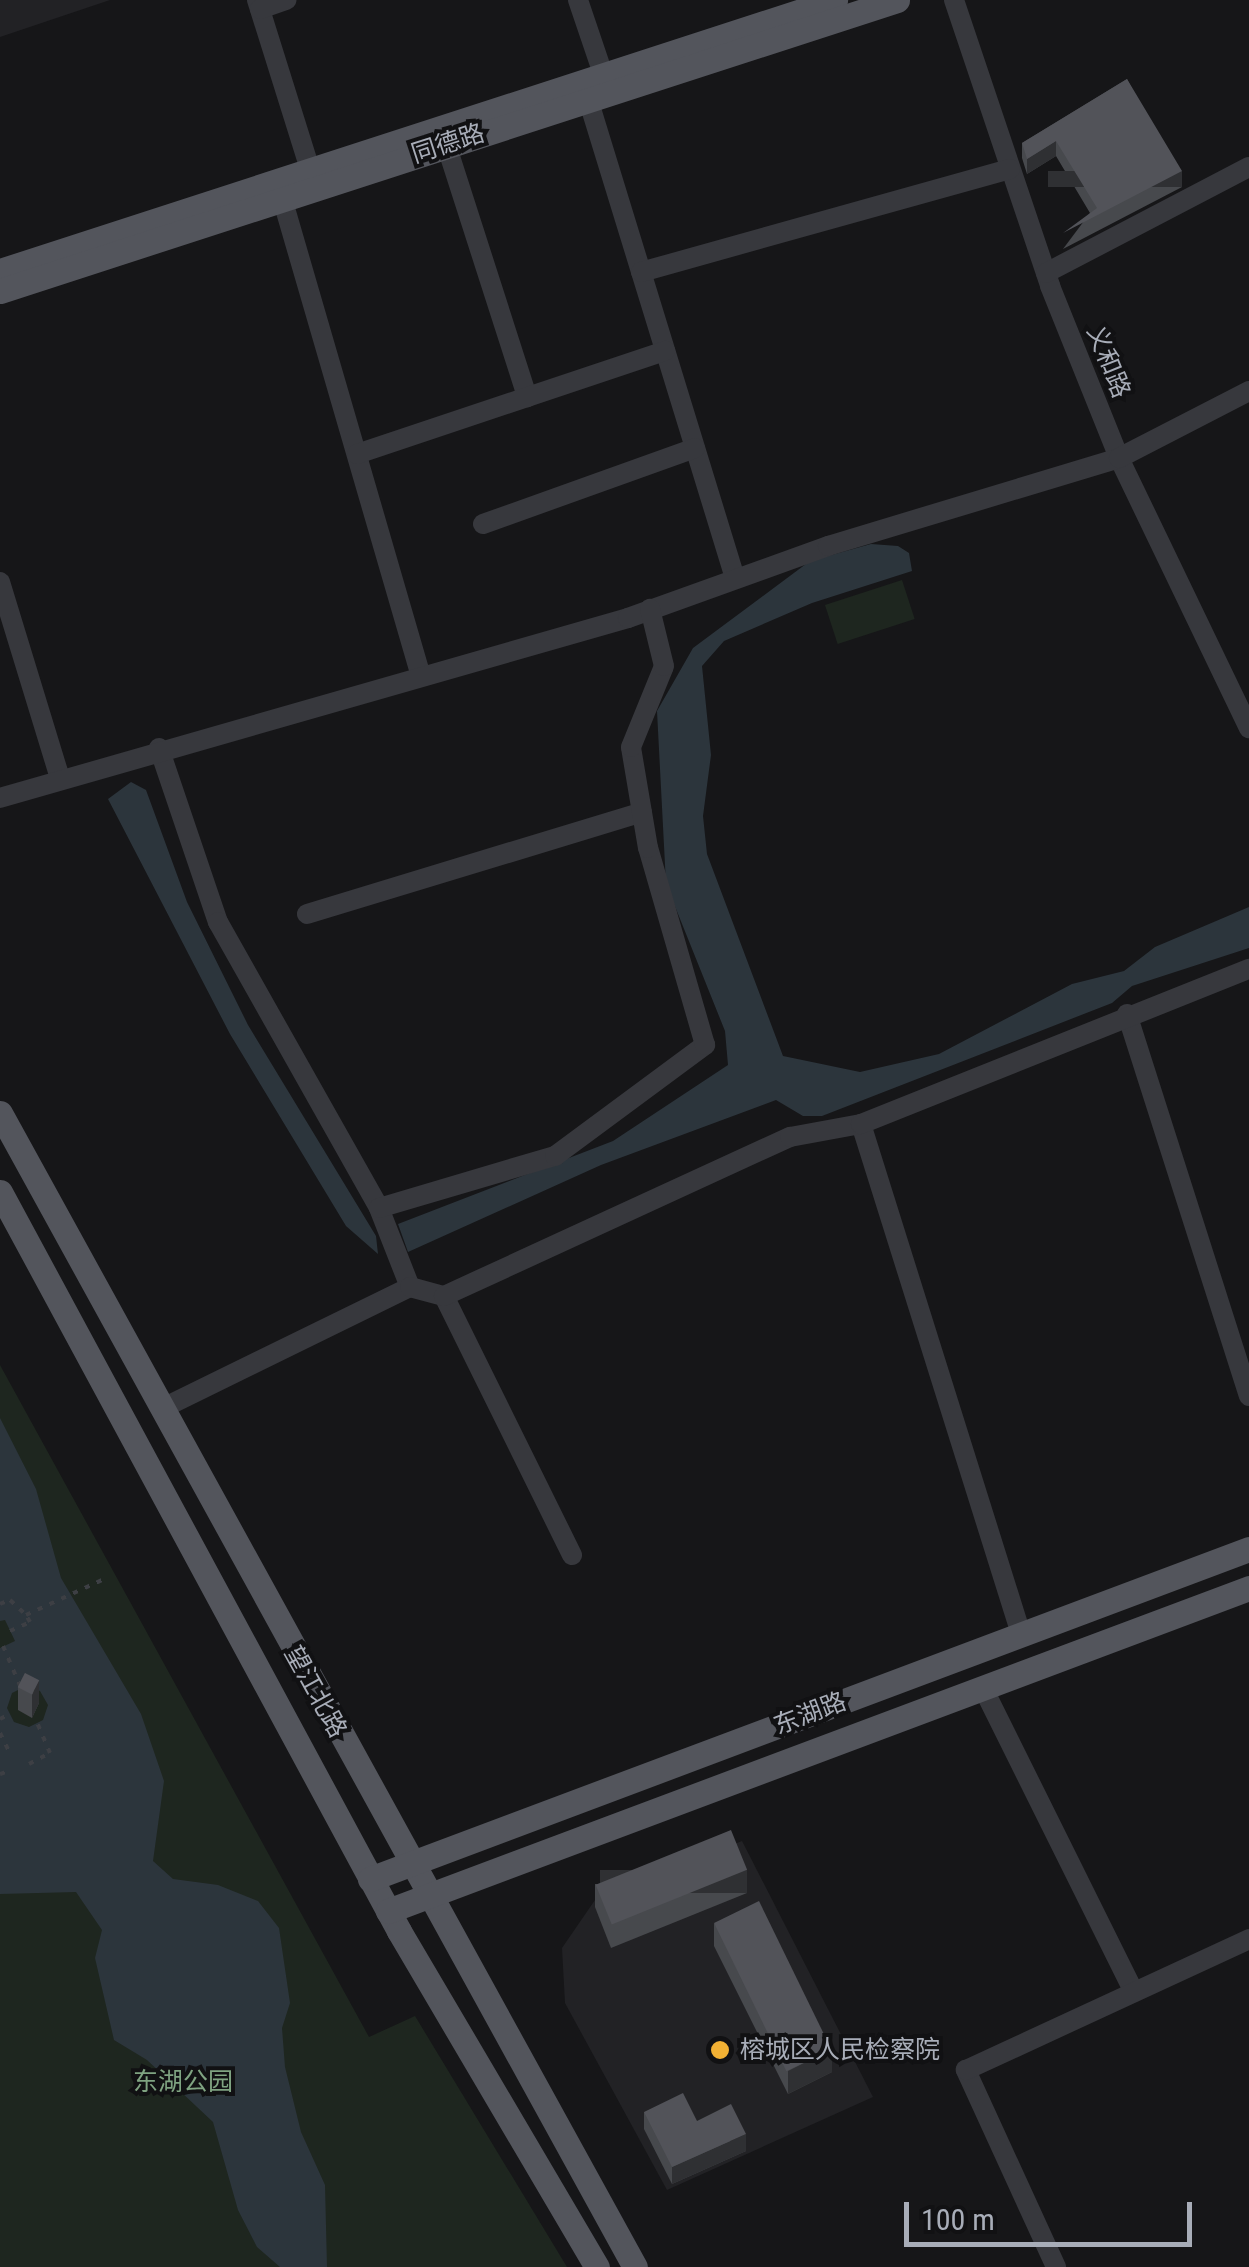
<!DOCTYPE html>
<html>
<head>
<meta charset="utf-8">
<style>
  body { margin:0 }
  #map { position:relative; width:1249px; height:2267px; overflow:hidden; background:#161618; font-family:"Roboto Condensed","Noto Sans SC",sans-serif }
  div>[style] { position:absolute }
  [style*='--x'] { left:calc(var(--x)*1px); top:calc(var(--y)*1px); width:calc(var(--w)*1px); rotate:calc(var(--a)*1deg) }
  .built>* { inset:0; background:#222225 }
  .green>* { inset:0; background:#1e261f; transform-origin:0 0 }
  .water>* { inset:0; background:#2c353c }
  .path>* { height:4px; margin-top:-2px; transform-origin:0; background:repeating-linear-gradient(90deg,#3d3f44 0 5px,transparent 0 13px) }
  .minor>* { height:20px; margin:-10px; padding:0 10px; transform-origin:10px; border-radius:10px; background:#37383d }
  .major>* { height:25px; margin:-12.5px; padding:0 12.5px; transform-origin:12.5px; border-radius:12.5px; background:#53555c }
  .wall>* { inset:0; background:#47494d }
  .shaded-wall>* { inset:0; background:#2f3033; transform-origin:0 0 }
  .building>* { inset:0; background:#525359; transform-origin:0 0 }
  .dots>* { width:28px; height:28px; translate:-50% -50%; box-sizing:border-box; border:5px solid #111113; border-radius:50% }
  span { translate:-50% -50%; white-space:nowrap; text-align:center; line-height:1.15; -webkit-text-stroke:8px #111113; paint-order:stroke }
  .street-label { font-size:25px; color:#a8adb8 }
  .poi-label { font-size:25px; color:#a8adb8 }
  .left { translate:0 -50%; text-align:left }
  .park-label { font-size:25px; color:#7fa381 }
  .scale { position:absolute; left:904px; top:2202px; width:288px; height:45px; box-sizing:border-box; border:5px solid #a8adb8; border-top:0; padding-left:12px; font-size:30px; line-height:35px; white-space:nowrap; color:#a8adb8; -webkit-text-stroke:8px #111113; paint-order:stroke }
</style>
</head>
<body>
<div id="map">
  <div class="built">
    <div style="clip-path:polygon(0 0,110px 0,0 37px)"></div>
    <div style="clip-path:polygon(742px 1841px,873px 2097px,667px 2190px,565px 2003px,562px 1948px,595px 1900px)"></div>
  </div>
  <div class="green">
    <div style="left:902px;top:580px;width:41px;height:81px;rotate:72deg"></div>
    <div style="clip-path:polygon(0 1365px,369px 2037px,415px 2016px,567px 2267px,0 2267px)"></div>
  </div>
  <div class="water">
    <div style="clip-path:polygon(871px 544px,898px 546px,909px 553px,912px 571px,812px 603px,724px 641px,702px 666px,711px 755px,703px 816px,707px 854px,783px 1056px,860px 1072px,939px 1054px,1072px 984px,1124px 971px,1155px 947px,1249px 907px,1249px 948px,1132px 986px,1112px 1003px,822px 1116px,803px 1116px,776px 1100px,601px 1165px,408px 1252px,398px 1224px,613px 1141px,728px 1065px,725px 1031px,666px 884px,657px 711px,693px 648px,810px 561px)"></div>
    <div style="clip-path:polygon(131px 782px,146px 790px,187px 902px,248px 1025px,376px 1236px,378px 1254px,346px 1226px,230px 1034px,108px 799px)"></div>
    <div style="clip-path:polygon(evenodd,0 1418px,36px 1489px,61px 1578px,141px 1714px,164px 1781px,153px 1861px,173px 1879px,218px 1885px,258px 1901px,279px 1928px,290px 2003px,282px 2028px,285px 2067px,301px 2132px,325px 2185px,327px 2267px,280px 2267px,257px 2247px,238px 2210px,213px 2122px,147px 2060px,114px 2040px,95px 1958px,102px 1930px,76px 1892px,0 1894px,0 1648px,15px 1641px,5px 1620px,0 1621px,0 1418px,26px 1686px,40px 1691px,48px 1705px,43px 1720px,29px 1727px,14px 1722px,7px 1708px,12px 1693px,26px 1686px)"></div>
  </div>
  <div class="path">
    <div style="--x:0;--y:1604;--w:11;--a:-22"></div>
    <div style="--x:10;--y:1600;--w:22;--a:43"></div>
    <div style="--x:10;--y:1631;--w:22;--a:-24"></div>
    <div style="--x:30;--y:1622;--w:8;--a:-120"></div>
    <div style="--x:26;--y:1615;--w:84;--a:-24.7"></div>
    <div style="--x:3;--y:1646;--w:46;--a:66.8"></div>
    <div style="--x:0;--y:1719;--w:11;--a:-27"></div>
    <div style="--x:0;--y:1733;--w:25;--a:64"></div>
    <div style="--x:29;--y:1764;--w:24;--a:-28"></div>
    <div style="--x:50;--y:1753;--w:33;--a:-113"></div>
    <div style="--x:0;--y:1774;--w:6;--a:-18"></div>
  </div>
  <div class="minor">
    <div style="--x:257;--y:0;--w:177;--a:72.6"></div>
    <div style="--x:578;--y:0;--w:78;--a:71.3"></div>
    <div style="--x:954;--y:0;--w:302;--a:71.4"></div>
    <div style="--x:1050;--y:286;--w:185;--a:68.1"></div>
    <div style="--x:1119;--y:458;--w:300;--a:64.3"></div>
    <div style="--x:260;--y:9;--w:28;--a:-19"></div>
    <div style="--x:588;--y:99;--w:501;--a:72.94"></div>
    <div style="--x:446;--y:144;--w:266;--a:72.2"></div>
    <div style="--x:282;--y:198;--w:497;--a:73.8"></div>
    <div style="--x:641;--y:272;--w:383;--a:-15.6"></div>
    <div style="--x:1046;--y:273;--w:229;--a:-27.6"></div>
    <div style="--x:357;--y:454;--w:325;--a:-18.5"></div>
    <div style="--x:483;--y:524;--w:225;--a:-19.7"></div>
    <div style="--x:0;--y:582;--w:205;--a:73"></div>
    <div style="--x:159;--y:748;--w:184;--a:71.3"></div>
    <div style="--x:218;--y:922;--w:328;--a:60.6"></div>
    <div style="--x:379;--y:1208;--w:85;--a:68.6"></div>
    <div style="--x:0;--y:798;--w:653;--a:-15.99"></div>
    <div style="--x:628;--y:618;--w:213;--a:-19.8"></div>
    <div style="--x:828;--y:546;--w:304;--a:-16.8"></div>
    <div style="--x:1119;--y:458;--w:146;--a:-27.3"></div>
    <div style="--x:307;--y:914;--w:350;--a:-16.9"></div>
    <div style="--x:1127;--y:1014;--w:401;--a:72.3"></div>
    <div style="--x:861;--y:1124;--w:535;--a:72.58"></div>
    <div style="--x:379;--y:1208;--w:184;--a:-16.5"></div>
    <div style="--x:555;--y:1156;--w:187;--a:-36.5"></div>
    <div style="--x:705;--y:1045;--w:205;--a:-106.1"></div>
    <div style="--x:648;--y:848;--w:102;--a:-99.6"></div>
    <div style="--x:631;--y:747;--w:87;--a:-67.8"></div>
    <div style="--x:664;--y:666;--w:59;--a:-103.8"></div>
    <div style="--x:444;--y:1296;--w:289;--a:63.7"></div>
    <div style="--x:161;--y:1409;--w:277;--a:-26.1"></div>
    <div style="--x:410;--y:1287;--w:35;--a:15"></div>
    <div style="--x:444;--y:1296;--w:381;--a:-24.7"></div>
    <div style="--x:790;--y:1137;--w:72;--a:-10.4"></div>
    <div style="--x:861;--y:1124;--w:418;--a:-21.8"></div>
    <div style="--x:983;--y:1688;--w:339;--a:63.6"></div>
    <div style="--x:1056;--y:2267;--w:217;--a:-114.6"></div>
    <div style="--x:966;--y:2070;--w:312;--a:-24.8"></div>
  </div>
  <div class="major">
    <div style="--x:0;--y:271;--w:878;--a:-17.98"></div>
    <div style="--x:0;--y:291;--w:943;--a:-17.97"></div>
    <div style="--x:0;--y:1113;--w:1317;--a:61.18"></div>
    <div style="--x:0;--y:1192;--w:840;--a:61.63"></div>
    <div style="--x:399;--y:1931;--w:390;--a:59.5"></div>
    <div style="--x:370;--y:1879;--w:939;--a:-20.58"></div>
    <div style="--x:388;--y:1911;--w:920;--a:-20.56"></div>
  </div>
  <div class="wall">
    <div style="clip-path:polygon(1127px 79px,1182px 187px,1063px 249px,1090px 213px,1056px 156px,1027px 174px,1022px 158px,1022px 143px)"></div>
    <div style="clip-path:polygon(25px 1673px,39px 1703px,32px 1718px,18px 1710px,18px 1687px)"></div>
    <div style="clip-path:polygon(595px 1884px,747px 1893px,611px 1948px,595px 1907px)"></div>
    <div style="clip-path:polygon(714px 1923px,832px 2072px,788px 2094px,714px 1946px)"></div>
    <div style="clip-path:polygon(644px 2112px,697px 2121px,746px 2151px,672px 2184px,644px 2129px)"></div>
  </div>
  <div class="shaded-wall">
    <div style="clip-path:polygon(1056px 141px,1056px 156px,1027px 174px,1027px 159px)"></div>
    <div style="left:1182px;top:171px;width:16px;height:134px;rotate:90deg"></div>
    <div style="clip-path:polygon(39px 1680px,39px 1703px,32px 1718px,32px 1695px)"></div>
    <div style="left:747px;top:1870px;width:23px;height:147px;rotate:90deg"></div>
    <div style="clip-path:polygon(832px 2049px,832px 2072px,788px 2094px,788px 2071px)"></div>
    <div style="clip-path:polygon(746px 2134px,746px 2151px,672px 2184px,672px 2167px)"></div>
  </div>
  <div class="building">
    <div style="clip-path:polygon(1127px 79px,1182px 171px,1063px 233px,1097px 208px,1056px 141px,1027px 159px,1022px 143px)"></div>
    <div style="left:25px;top:1673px;width:16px;height:16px;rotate:27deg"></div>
    <div style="left:731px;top:1830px;width:43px;height:146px;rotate:68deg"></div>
    <div style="left:759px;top:1901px;width:165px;height:50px;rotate:64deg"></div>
    <div style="clip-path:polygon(683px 2093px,697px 2121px,731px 2104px,746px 2134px,672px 2167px,644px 2112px)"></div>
  </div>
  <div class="dots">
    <div style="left:720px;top:2050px;background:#f2b134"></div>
  </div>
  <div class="street-label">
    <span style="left:448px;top:144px;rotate:-18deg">同德路</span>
    <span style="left:1108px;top:362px;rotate:68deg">义和路</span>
    <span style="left:315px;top:1692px;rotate:61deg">望江北路</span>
    <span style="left:810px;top:1714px;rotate:-21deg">东湖路</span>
  </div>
  <div class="poi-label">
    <span class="left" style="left:740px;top:2050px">榕城区人民检察院</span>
  </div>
  <div class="park-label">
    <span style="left:183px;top:2082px">东湖公园</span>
  </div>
  <div class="scale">100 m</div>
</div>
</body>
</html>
